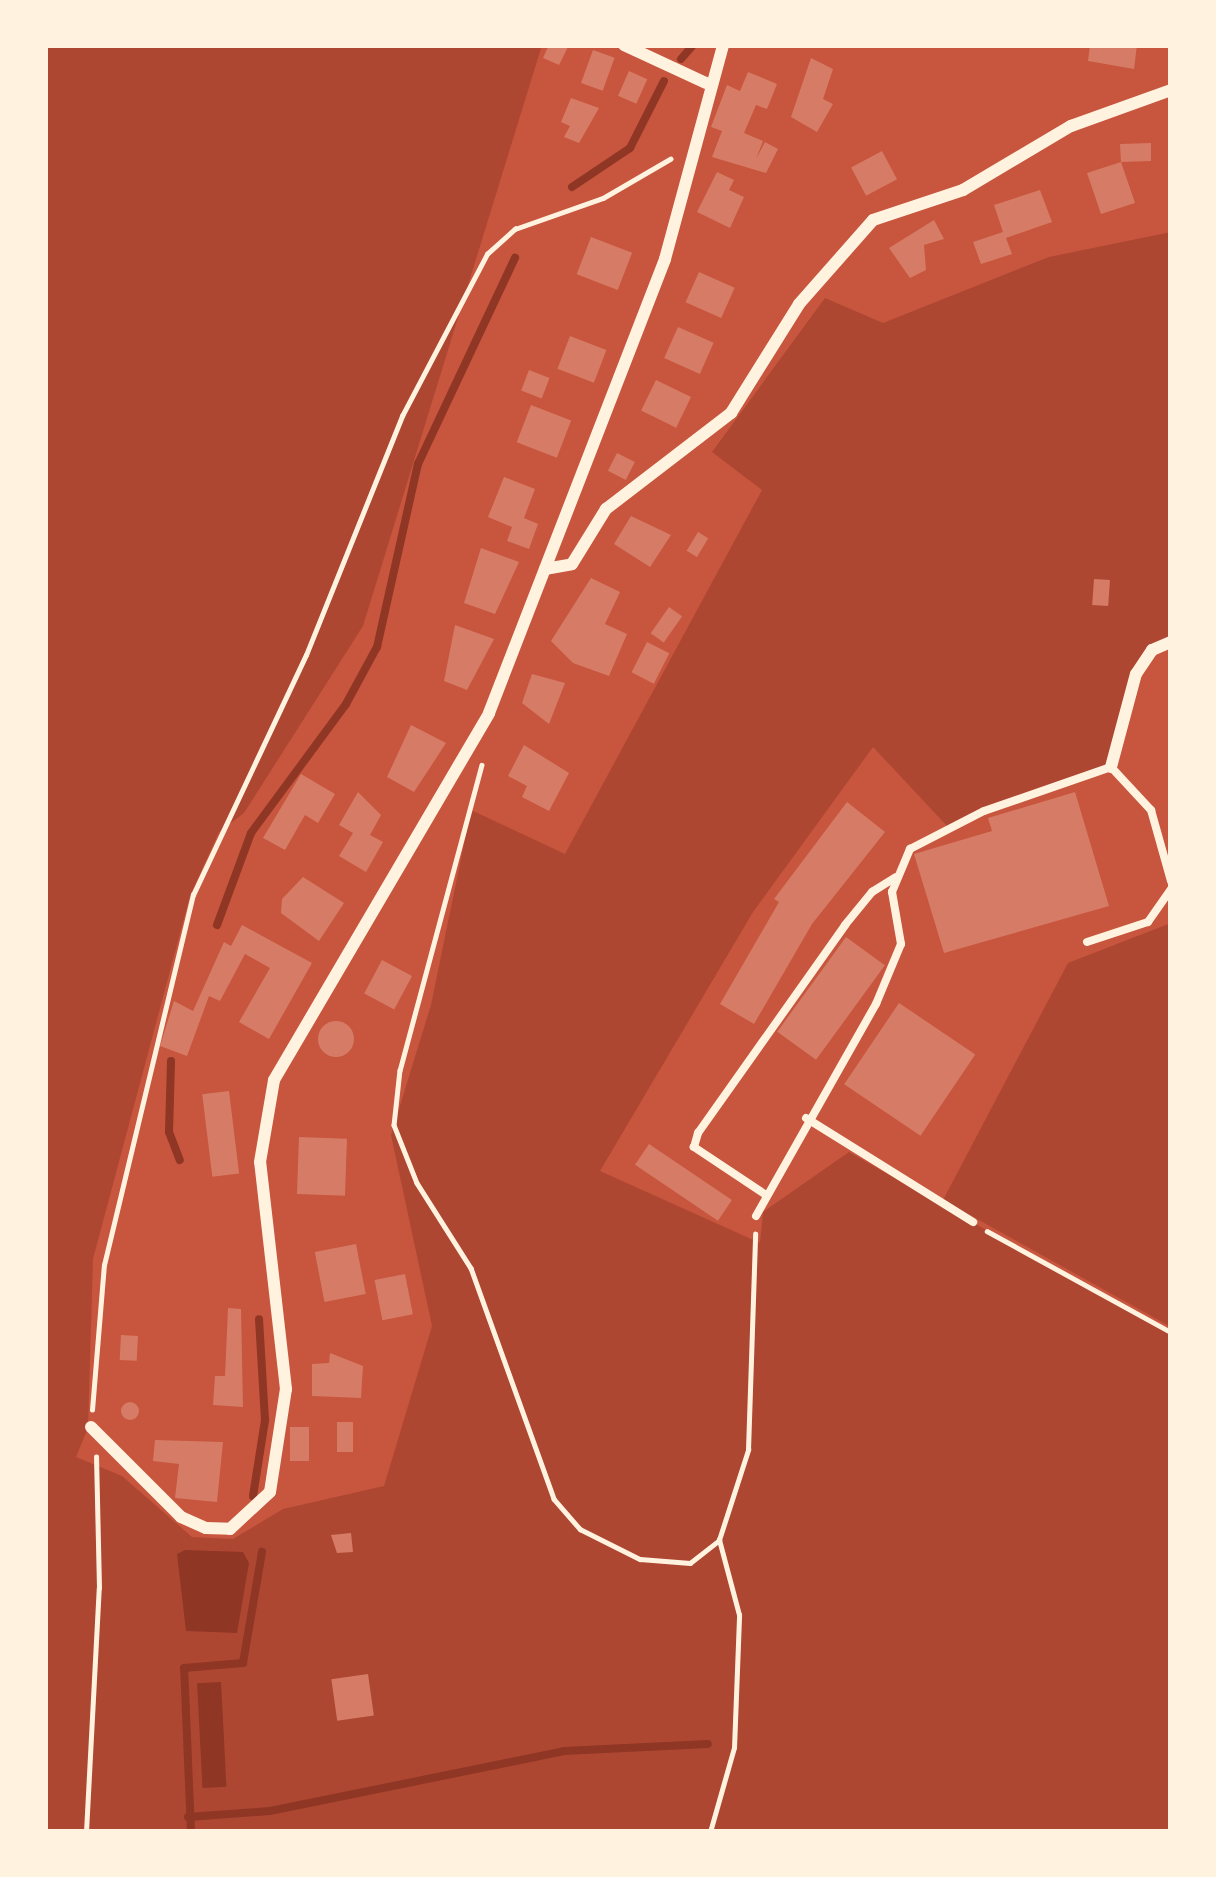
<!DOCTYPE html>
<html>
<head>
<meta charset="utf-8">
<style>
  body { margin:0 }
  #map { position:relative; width:1216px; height:1877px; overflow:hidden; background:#c8553d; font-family:"Times New Roman",serif }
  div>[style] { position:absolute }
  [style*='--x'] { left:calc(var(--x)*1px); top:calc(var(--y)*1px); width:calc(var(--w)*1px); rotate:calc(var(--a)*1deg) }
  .green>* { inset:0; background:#ae4732 }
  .water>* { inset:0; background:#8f3625; transform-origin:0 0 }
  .stream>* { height:8px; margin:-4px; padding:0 4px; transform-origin:4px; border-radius:4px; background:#8f3625 }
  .building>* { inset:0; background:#d67c66; transform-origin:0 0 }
  .round { border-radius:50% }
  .path>* { height:4.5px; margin:-2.25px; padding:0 2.25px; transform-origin:2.25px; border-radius:2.25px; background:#fff3e0 }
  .service>* { height:8px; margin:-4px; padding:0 4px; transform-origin:4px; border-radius:4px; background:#fff3e0 }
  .minor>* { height:12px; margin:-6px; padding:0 6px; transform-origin:6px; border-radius:6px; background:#fff3e0 }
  span { translate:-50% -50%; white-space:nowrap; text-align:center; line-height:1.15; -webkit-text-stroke:9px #fff3e0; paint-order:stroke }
  .frame { position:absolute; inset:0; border:48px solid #fff3e0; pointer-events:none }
</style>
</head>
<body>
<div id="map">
  <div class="green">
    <div style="clip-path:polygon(45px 45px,542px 45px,363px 626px,244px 813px,219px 832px,190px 896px,93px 1259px,88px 1428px,76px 1457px,122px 1476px,192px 1537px,233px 1539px,283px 1509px,384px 1486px,432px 1326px,391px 1135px,431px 1005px,471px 810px,565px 854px,762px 490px,712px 452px,825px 298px,883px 323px,1049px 257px,1171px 232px,1171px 639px,1149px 648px,1107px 766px,948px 827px,873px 747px,753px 912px,600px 1171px,760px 1243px,763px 1212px,849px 1152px,1171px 1335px,1171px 1832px,45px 1832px)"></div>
    <div style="clip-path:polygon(1171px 923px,1171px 1327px,943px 1200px,1068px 963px)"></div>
  </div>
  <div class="water">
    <div style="clip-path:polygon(185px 1550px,243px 1552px,249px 1563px,237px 1633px,186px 1631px,177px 1554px)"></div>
    <div style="left:221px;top:1682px;width:105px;height:24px;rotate:87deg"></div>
  </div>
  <div class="stream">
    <div style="--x:681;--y:59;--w:18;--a:-49"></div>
    <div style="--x:572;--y:187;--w:70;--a:-33.9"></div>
    <div style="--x:630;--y:148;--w:75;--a:-63.1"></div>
    <div style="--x:217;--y:925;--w:98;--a:-69.7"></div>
    <div style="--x:251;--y:833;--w:160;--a:-53.6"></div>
    <div style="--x:346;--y:704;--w:65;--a:-61.5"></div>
    <div style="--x:377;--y:647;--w:188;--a:-77.4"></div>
    <div style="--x:418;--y:464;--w:228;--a:-64.8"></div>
    <div style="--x:171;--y:1061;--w:71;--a:91.6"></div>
    <div style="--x:169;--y:1132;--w:30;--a:69"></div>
    <div style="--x:253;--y:1496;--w:77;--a:-81"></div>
    <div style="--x:265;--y:1420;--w:101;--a:-93.4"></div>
    <div style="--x:188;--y:1817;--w:82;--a:-4.2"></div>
    <div style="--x:270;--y:1811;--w:300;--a:-11.5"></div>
    <div style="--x:564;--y:1751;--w:144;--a:-2.8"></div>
    <div style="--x:191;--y:1832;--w:164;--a:-92.4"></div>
    <div style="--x:184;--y:1668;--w:59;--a:-4.8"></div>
    <div style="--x:243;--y:1663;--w:113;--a:-80.3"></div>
  </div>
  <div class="building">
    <div style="clip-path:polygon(549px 45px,569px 45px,559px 65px,543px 58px)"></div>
    <div style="clip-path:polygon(1090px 45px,1137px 45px,1134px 69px,1088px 61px)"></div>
    <div style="left:593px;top:50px;width:23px;height:35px;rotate:20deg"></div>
    <div style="clip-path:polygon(811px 58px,833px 69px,823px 99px,833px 104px,817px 132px,791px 117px)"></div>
    <div style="left:629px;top:71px;width:20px;height:27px;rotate:24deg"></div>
    <div style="clip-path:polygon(748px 72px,777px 84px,767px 109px,756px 105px,744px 133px,763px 141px,756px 159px,765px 142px,778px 149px,766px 173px,712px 157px,722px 131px,711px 127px,727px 85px,740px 91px)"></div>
    <div style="clip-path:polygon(571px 98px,599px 108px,579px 143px,564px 137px,570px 126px,561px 122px)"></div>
    <div style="clip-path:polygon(1151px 143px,1151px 161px,1121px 162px,1135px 203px,1101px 214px,1087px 173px,1121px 162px,1120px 144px)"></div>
    <div style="left:882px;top:151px;width:32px;height:35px;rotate:62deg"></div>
    <div style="clip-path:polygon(717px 172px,734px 180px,729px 190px,744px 197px,730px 228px,697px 212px)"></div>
    <div style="clip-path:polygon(1040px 190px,1052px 222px,1006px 238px,1012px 254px,981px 264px,973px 242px,1003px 232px,994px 205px)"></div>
    <div style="clip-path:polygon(934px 220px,944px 239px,924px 245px,926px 270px,910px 278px,889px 248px)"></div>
    <div style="left:591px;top:237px;width:44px;height:40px;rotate:21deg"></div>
    <div style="left:699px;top:272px;width:39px;height:33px;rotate:24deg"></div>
    <div style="left:678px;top:327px;width:39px;height:34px;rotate:24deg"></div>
    <div style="left:570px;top:336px;width:39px;height:35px;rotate:21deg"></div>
    <div style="left:529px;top:370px;width:22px;height:22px;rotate:21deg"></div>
    <div style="left:656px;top:380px;width:39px;height:34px;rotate:26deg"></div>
    <div style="left:531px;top:405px;width:43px;height:40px;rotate:21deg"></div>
    <div style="left:617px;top:453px;width:20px;height:20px;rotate:27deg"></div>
    <div style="clip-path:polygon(504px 477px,535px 489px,524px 518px,538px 524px,529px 549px,507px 541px,512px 527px,488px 517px)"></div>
    <div style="clip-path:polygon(631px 516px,671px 535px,650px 567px,614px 544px)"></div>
    <div style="left:698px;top:532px;width:12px;height:22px;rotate:31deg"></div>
    <div style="clip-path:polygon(481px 548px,519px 562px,495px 614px,464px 603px)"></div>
    <div style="clip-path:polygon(591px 578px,620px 592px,605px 624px,627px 634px,609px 676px,573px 663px,551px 641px)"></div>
    <div style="left:1094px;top:579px;width:16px;height:26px;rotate:4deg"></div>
    <div style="left:669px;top:607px;width:16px;height:32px;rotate:35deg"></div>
    <div style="clip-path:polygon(455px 625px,494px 639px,467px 690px,444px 681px)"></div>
    <div style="left:647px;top:642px;width:25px;height:34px;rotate:27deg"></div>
    <div style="clip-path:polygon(532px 674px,565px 683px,549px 724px,522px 703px)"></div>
    <div style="clip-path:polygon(411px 725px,446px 743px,414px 792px,387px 777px)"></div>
    <div style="clip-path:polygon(524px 745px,569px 773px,549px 811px,522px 797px,527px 786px,508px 776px)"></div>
    <div style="clip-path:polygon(301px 774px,335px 794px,318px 823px,305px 815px,285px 850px,263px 838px)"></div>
    <div style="clip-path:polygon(358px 792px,381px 815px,370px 835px,383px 842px,366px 872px,339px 856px,353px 833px,339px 825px)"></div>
    <div style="clip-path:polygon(1075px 792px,1109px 906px,944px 953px,914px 854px,992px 831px,988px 818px)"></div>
    <div style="clip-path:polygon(847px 802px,885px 832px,812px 924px,754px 1024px,720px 1004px,779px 902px,774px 899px)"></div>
    <div style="clip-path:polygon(303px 877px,344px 903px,319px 941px,281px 913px,282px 899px)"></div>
    <div style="clip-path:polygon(242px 925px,312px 963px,269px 1039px,239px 1022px,270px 968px,245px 954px,220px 1001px,209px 996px,187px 1056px,160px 1046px,174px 1001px,193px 1011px,224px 942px,231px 946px)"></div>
    <div style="left:846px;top:937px;width:48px;height:117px;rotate:36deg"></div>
    <div style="left:382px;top:960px;width:34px;height:38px;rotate:28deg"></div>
    <div style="left:899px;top:1003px;width:92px;height:98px;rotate:34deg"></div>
    <div class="round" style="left:318px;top:1021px;width:36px;height:36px"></div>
    <div style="left:229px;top:1091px;width:83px;height:27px;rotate:83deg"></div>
    <div style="left:299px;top:1137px;width:48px;height:57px;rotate:2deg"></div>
    <div style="left:649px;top:1144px;width:100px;height:25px;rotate:34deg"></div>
    <div style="left:356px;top:1244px;width:51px;height:42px;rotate:79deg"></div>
    <div style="left:405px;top:1274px;width:41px;height:31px;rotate:79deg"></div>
    <div style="clip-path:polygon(228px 1308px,241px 1309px,243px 1407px,213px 1405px,215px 1376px,225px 1376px)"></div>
    <div style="left:121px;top:1335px;width:17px;height:25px;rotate:3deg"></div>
    <div style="clip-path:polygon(330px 1353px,363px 1366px,361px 1398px,312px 1396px,312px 1364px,329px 1363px)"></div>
    <div class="round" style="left:121px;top:1402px;width:18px;height:18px"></div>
    <div style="left:337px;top:1422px;width:16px;height:30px"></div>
    <div style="left:290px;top:1427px;width:19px;height:34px"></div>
    <div style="clip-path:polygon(155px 1440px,223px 1442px,217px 1502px,175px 1498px,179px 1464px,153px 1461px)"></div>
    <div style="clip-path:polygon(351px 1533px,353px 1552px,337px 1553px,331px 1535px)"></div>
    <div style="left:368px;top:1674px;width:42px;height:37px;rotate:82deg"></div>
  </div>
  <div class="path">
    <div style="--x:482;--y:765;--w:316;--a:105"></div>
    <div style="--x:400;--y:1070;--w:55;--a:96.2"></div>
    <div style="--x:394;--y:1125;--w:62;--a:68.4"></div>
    <div style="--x:417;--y:1183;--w:101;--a:57.6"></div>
    <div style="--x:471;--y:1268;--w:245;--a:70.2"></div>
    <div style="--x:554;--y:1499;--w:40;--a:49"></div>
    <div style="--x:580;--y:1529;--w:67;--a:26.6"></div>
    <div style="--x:640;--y:1559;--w:50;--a:4.6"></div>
    <div style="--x:690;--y:1563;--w:37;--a:-38"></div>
    <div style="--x:719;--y:1540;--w:95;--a:-72.1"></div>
    <div style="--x:748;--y:1450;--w:216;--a:-88.1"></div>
    <div style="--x:987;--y:1231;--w:210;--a:28.8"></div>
    <div style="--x:92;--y:1410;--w:145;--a:-85.3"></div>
    <div style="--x:104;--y:1265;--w:381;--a:-76.5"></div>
    <div style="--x:193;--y:895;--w:265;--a:-64.8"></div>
    <div style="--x:306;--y:655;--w:258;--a:-68.1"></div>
    <div style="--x:402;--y:416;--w:183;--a:-62.3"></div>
    <div style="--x:487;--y:254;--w:38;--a:-42"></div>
    <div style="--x:515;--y:229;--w:93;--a:-19.4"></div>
    <div style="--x:603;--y:198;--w:78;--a:-30.2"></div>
    <div style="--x:86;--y:1832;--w:244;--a:-87"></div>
    <div style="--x:99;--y:1588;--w:131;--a:-91.3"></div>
    <div style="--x:710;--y:1832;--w:87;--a:-74.1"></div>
    <div style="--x:734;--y:1748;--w:133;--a:-87.8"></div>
    <div style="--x:739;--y:1615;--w:78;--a:-104.9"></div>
  </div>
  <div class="service">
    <div style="--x:1087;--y:942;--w:64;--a:-18.2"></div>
    <div style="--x:1148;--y:922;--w:40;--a:-55.1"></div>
    <div style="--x:806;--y:1118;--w:197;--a:31.9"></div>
    <div style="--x:766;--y:1195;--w:87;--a:-146.3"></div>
    <div style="--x:694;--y:1147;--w:15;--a:-74"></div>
    <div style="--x:698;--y:1133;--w:255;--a:-54.7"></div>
    <div style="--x:845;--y:925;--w:43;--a:-50.7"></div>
    <div style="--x:872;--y:892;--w:28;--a:-32"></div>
    <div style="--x:756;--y:1216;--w:244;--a:-60.5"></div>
    <div style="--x:876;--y:1004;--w:65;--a:-67.4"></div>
    <div style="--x:901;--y:944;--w:53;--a:-99.8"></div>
    <div style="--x:892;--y:892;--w:47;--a:-67.3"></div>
    <div style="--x:910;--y:849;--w:83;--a:-27.2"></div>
    <div style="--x:984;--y:811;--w:134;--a:-19.1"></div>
    <div style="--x:1111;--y:767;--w:59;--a:47.1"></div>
    <div style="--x:1151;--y:810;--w:74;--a:74.3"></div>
  </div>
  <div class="minor">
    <div style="--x:624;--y:45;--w:90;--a:24.9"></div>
    <div style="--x:545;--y:569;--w:27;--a:-10"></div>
    <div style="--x:572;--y:564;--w:65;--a:-58.3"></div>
    <div style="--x:606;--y:509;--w:158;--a:-37.5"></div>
    <div style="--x:731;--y:413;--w:128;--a:-58"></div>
    <div style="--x:799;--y:304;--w:112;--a:-48.6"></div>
    <div style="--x:873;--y:220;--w:95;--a:-18.4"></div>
    <div style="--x:963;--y:190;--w:126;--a:-30.7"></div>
    <div style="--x:1071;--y:126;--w:106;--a:-19.8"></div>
    <div style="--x:1111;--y:767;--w:96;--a:-75"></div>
    <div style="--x:1136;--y:674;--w:29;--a:-56"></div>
    <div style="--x:1152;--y:650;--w:21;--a:-23"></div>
    <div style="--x:91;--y:1427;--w:127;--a:45"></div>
    <div style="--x:181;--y:1517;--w:27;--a:24"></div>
    <div style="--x:206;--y:1528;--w:24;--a:2"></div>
    <div style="--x:230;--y:1529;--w:54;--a:-42.8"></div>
    <div style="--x:270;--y:1492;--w:104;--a:-81.2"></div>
    <div style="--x:286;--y:1389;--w:228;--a:-96.5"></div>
    <div style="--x:260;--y:1162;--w:83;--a:-80.3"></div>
    <div style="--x:274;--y:1080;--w:425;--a:-59.6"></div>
    <div style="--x:489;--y:713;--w:487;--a:-68.8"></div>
    <div style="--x:665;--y:259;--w:222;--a:-74.8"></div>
  </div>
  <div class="frame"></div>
</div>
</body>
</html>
